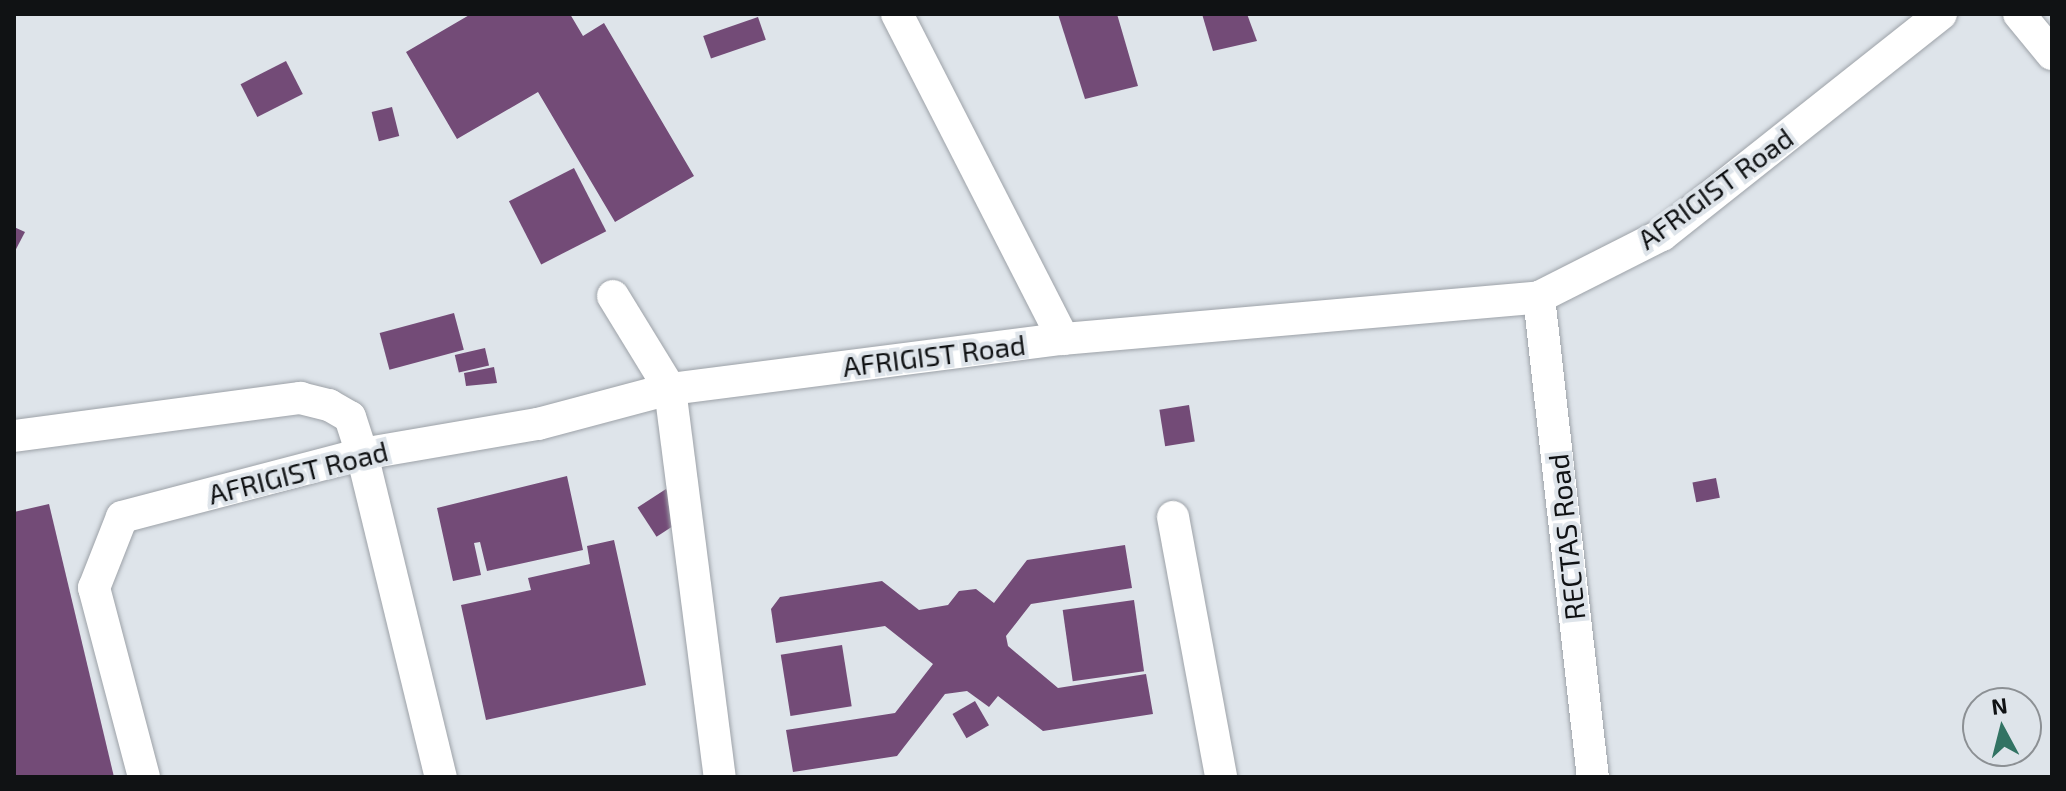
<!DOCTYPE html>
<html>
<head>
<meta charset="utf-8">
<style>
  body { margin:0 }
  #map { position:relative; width:2066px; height:791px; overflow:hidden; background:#dee4ea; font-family:"Exo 2",sans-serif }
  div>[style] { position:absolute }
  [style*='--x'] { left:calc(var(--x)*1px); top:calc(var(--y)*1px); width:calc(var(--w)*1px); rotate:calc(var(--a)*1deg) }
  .building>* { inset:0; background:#734b77; transform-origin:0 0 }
  .roads { filter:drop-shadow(0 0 2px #9da2a8) drop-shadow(0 0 2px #9da2a8) }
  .minor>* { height:32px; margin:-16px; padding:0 16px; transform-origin:16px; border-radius:16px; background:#fff }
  span { translate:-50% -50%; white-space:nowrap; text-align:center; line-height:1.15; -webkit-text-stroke:8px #dee4ea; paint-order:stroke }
  .street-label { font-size:28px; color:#101214 }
  .frame { position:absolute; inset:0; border:16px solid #101214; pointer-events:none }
  .north { position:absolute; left:1962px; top:687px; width:80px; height:80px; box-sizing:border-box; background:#dee4ea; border:2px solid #8c9094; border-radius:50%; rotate:353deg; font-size:22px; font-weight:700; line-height:32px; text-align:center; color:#101214 }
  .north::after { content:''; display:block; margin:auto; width:28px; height:36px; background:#327363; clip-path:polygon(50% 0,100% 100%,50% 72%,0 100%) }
</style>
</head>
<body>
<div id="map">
  <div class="building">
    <div style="clip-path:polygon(471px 14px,570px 14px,583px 36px,604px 23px,694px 176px,615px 222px,538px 92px,457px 139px,406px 52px)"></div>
    <div style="clip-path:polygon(1058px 14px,1117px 14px,1138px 86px,1085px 99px)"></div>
    <div style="clip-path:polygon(1202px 14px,1247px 14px,1257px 41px,1213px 51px)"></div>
    <div style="left:758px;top:17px;width:24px;height:58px;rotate:71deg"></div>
    <div style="left:286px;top:61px;width:37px;height:51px;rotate:63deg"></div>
    <div style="left:392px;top:107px;width:30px;height:21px;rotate:76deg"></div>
    <div style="left:574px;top:168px;width:71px;height:73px;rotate:63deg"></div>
    <div style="clip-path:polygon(14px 227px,25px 232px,14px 253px)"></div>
    <div style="left:454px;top:313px;width:38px;height:77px;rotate:75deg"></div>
    <div style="left:485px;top:348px;width:18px;height:31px;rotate:77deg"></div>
    <div style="clip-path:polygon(494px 367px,497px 383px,466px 386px,464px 373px)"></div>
    <div style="left:1189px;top:405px;width:37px;height:30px;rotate:81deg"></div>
    <div style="clip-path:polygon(567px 476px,583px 550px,487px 571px,480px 542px,474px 543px,481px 575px,453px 581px,437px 508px)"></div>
    <div style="left:1716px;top:478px;width:20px;height:24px;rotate:79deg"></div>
    <div style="left:666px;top:489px;width:35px;height:34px;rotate:57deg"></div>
    <div style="clip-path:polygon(49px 504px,114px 777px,14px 777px,14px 512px)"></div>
    <div style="clip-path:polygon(614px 540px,646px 685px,486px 720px,461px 605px,531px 590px,528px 578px,590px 564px,587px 546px)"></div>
    <div style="clip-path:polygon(1125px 545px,1132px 588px,1031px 604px,1006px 636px,1008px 646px,1058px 688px,1146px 674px,1153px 714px,1043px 731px,998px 696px,989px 707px,967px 691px,945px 694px,897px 756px,793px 772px,786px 730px,895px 713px,933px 664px,885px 626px,776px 643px,771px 609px,780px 597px,882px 581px,919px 610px,948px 605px,959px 591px,976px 589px,994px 603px,1027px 560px)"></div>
    <div style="left:1134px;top:600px;width:72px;height:72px;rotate:82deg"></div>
    <div style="left:842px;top:645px;width:62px;height:62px;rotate:81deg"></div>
    <div style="left:975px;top:701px;width:28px;height:26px;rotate:60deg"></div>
  </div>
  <div class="roads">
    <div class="minor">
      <div style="--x:897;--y:14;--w:365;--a:62.9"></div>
      <div style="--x:2019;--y:14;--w:52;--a:50.5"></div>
      <div style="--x:613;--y:296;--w:109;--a:58.5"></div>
      <div style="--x:670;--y:389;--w:391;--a:82.7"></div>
      <div style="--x:1539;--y:297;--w:483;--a:83.6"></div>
      <div style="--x:14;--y:436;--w:289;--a:-7.6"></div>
      <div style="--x:300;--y:398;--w:30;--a:14"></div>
      <div style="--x:329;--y:405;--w:24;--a:30"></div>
      <div style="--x:350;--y:417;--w:39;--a:72"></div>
      <div style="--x:362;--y:454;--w:333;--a:76.3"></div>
      <div style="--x:1173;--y:517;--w:264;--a:79.5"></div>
      <div style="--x:144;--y:777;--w:196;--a:-104.8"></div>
      <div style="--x:94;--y:588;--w:76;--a:-68.5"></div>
      <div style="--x:122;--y:517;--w:248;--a:-14.7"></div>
      <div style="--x:362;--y:454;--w:179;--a:-9.7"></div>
      <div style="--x:538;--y:424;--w:137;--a:-14.9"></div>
      <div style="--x:670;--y:389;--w:396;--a:-7.3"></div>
      <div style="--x:1063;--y:339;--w:478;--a:-5"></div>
      <div style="--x:1539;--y:297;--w:138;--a:-26.8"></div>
      <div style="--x:1662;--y:235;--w:356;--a:-38.4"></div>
    </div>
  </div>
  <div class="street-label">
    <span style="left:1715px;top:188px;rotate:-36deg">AFRIGIST Road</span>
    <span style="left:934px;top:355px;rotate:-7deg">AFRIGIST Road</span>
    <span style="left:298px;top:472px;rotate:-14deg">AFRIGIST Road</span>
    <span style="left:1566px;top:537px;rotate:-96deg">RECTAS Road</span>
  </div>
  <div class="frame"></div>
  <div class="north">N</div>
</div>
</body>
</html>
